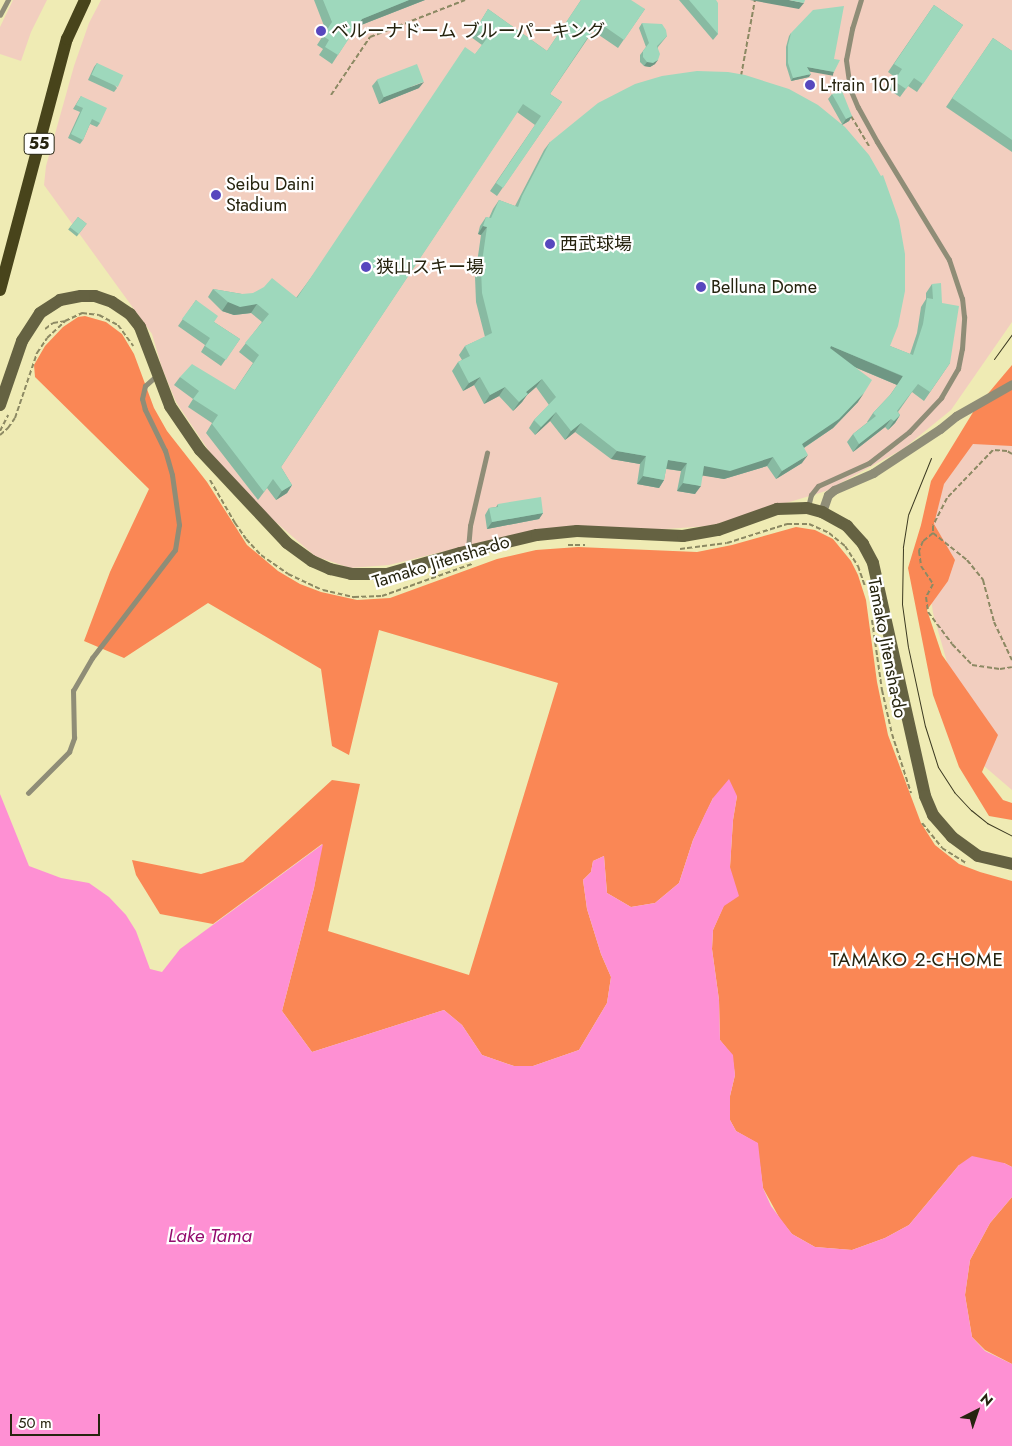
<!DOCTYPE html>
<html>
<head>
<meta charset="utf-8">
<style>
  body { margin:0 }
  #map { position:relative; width:1012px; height:1446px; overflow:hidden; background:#efebb4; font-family:Jost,"Noto Sans JP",sans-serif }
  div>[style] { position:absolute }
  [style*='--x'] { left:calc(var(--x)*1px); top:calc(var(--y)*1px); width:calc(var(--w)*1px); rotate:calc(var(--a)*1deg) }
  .green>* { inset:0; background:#f2cebf }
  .forest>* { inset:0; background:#fa8755 }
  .water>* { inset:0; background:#fe90d3 }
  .path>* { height:2px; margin-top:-1px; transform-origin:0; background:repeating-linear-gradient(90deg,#8c8963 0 5px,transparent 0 7.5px) }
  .lane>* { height:4.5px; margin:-2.25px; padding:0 2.25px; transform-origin:2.25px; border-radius:2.25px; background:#8f8d77 }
  .street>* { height:9px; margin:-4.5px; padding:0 4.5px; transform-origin:4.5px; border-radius:4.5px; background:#8f8d77 }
  .secondary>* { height:12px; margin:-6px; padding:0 6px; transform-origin:6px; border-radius:6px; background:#656242 }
  .primary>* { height:12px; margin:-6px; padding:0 6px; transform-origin:6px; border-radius:6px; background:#48441b }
  .tram>* { height:1px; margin:-0.5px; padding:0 0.5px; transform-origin:0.5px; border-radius:0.5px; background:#3b3921 }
  .wall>* { inset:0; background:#88baa2; transform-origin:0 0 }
  .shaded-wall>* { inset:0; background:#6f9784; transform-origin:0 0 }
  .building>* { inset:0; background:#9ed8bc; transform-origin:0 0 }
  .dots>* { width:14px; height:14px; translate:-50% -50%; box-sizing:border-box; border:2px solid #fff; border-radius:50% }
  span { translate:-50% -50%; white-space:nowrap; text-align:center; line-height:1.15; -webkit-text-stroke:4.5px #fff; paint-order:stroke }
  .shield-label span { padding:1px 4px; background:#fff; border:1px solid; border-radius:4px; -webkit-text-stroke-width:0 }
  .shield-label { font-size:16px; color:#26240f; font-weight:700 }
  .poi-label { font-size:18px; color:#26240f }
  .left { translate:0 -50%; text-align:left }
  .street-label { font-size:18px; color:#26240f }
  .neighbourhood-label { font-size:19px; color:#26240f; letter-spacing:1px }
  .water-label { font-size:19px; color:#920b6d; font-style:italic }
  .north { position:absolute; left:952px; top:1386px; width:50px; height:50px; -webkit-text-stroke:4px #fff; paint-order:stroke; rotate:41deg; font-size:14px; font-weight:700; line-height:20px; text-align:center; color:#26240f }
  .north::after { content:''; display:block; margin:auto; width:18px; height:22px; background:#26240f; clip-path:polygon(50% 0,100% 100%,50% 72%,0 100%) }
  .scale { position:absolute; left:10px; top:1414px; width:90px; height:22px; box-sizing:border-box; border:2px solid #26240f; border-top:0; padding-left:6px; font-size:15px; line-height:18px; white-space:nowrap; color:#26240f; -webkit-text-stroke:4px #fff; paint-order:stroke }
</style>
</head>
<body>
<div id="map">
  <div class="green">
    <div style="clip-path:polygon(13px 0,47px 0,31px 32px,21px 61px,0 54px,0 27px)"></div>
    <div style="clip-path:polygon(101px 0,1012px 0,1012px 322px,951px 410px,903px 449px,826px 491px,710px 526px,486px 541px,389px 565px,350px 568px,315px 556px,271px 518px,211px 454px,176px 402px,162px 368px,152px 334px,44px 185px,46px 166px,74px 66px,89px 23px)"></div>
    <div style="clip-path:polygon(1012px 387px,1012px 790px,984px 766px,964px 722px,933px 613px,922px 533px,926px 503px,943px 474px)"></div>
  </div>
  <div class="forest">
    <div style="clip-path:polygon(85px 316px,106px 322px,122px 334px,134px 354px,154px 408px,167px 431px,207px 482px,247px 545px,278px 571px,300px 584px,321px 592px,357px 600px,390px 598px,497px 559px,536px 550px,578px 547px,697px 552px,732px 545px,796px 527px,815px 530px,833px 539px,851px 561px,858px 575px,866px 600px,877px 682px,888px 735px,921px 823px,935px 845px,959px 864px,980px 872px,1012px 881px,1012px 1167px,1004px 1163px,959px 1165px,909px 1225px,885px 1238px,852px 1250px,815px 1247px,792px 1234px,780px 1219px,763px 1188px,757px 1143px,736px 1131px,730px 1120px,730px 1096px,735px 1075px,732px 1055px,720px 1040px,719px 1000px,712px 949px,713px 930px,724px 905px,730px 867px,733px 820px,737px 796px,713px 798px,693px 840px,679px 883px,655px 903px,631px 907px,607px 893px,604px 856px,593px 861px,591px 872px,583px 880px,587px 909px,601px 954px,611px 977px,607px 1003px,579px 1050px,533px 1066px,514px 1066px,482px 1055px,462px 1025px,444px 1010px,312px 1052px,282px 1011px,314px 888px,322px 844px,213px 924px,160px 914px,136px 875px,132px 860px,201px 874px,243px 862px,332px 780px,360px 784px,328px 931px,469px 975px,558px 683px,379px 630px,349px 755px,332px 746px,321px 669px,208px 603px,124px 658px,84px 641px,110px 572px,149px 489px,35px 377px,34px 365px,45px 346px,63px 327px,78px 317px)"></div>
    <div style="clip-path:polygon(1012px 365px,1012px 446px,973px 444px,944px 484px,934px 524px,955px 560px,948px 581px,927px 610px,942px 655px,998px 735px,982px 772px,1003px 800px,1012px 803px,1012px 820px,989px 816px,959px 767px,933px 695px,908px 568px,921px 525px,931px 481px,975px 409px)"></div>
    <div style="clip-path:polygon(1012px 1197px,1012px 1364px,985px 1350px,972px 1337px,965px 1295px,970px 1260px,990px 1223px)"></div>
  </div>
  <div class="water">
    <div style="clip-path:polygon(729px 779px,737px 796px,733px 820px,730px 867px,739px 896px,724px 906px,713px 930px,712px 949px,719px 1000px,720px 1040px,733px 1055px,735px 1075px,730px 1096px,730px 1120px,736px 1131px,758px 1143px,763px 1188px,771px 1206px,792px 1234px,815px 1247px,852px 1250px,885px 1238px,909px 1225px,959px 1165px,972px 1156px,1004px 1163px,1012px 1167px,1012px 1197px,990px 1223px,970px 1260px,965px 1295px,972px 1337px,985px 1351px,1012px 1364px,1012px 1446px,0 1446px,0 794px,29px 866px,61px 878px,89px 883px,109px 897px,126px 915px,136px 931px,150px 969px,162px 972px,180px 949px,323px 844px,314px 888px,282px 1011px,312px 1052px,444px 1010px,462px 1025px,482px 1055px,514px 1066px,533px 1066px,579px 1050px,607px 1003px,611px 977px,601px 954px,587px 909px,583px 880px,591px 872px,593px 861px,604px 856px,607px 893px,631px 907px,655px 903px,679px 883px,693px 840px,705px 814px,713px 798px)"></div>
  </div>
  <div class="path">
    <div style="--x:741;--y:76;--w:77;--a:-79.6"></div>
    <div style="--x:331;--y:95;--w:70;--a:-56.1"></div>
    <div style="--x:370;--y:37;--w:102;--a:-21.3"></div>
    <div style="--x:851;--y:116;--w:35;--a:59"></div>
    <div style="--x:45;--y:329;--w:10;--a:-37"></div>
    <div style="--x:53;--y:323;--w:12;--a:-9"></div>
    <div style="--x:0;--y:431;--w:18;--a:-63"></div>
    <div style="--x:0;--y:435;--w:11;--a:-41"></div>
    <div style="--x:8;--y:428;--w:12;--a:-55"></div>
    <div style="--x:15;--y:418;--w:69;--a:-71.3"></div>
    <div style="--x:37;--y:353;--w:18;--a:-56"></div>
    <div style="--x:47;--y:338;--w:25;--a:-43"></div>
    <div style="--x:65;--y:321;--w:19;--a:-25"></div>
    <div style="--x:82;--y:313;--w:17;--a:7"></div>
    <div style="--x:99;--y:315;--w:21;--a:28"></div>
    <div style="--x:118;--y:325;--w:26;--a:54"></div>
    <div style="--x:1012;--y:454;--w:6;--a:-149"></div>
    <div style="--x:1007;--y:451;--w:14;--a:-176"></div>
    <div style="--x:993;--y:450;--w:66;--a:133.8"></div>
    <div style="--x:947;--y:498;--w:31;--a:117"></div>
    <div style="--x:933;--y:526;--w:7;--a:90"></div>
    <div style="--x:933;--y:533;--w:43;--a:38.5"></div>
    <div style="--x:967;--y:560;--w:26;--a:51"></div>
    <div style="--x:983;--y:580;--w:43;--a:75.3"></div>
    <div style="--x:994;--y:622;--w:42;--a:64.7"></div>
    <div style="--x:210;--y:480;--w:50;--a:59.8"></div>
    <div style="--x:235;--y:523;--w:19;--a:55"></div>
    <div style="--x:246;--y:539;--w:22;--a:47"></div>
    <div style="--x:261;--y:555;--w:33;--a:35"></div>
    <div style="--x:288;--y:574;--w:38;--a:25"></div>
    <div style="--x:323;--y:590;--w:32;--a:13"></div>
    <div style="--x:354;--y:597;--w:28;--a:-2"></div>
    <div style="--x:382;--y:596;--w:96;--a:-19.6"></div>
    <div style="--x:933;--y:533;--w:13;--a:141"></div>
    <div style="--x:923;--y:541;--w:11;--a:112"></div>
    <div style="--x:919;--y:551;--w:15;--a:82"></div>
    <div style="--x:921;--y:566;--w:22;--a:56"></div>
    <div style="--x:933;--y:584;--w:15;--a:118"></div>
    <div style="--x:926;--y:597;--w:15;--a:82"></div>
    <div style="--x:928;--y:612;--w:40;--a:53"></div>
    <div style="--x:952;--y:644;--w:29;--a:46"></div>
    <div style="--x:972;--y:665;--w:28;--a:8"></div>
    <div style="--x:1000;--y:669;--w:12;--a:-9"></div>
    <div style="--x:568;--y:545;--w:17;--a:0"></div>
    <div style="--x:680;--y:549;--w:47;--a:-7.3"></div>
    <div style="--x:727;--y:543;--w:63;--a:-17.6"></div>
    <div style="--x:787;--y:524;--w:22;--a:0"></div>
    <div style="--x:809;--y:524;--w:22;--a:24"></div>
    <div style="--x:829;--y:533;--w:21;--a:39"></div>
    <div style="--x:845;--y:546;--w:24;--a:57"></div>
    <div style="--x:858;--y:566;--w:21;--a:71"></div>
    <div style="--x:872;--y:620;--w:71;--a:81.9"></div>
    <div style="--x:882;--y:690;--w:45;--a:77.2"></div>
    <div style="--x:892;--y:734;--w:62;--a:72.1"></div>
    <div style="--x:922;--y:823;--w:32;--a:51"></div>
    <div style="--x:942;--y:848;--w:28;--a:32"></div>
  </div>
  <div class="lane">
    <div style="--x:0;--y:15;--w:17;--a:-62"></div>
    <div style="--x:808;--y:507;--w:12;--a:-76"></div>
    <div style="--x:811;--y:495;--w:11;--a:-52"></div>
    <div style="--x:818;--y:486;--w:56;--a:-24.3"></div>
    <div style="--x:869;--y:463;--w:51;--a:-37.8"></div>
    <div style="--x:909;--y:432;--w:47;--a:-46.7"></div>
    <div style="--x:941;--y:398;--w:34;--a:-60"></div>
    <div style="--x:958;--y:369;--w:20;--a:-79"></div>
    <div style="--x:962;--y:349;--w:32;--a:-86"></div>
    <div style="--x:964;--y:317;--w:18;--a:-96"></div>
    <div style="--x:962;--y:299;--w:41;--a:-108.4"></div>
    <div style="--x:949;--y:260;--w:138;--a:-121.4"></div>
    <div style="--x:877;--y:142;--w:39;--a:-119"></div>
    <div style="--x:858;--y:108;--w:21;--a:-113"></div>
    <div style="--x:850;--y:89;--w:29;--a:-98"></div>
    <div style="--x:846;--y:60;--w:32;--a:-79"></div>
    <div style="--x:852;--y:29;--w:30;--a:-73"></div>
    <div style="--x:468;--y:549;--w:23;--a:-85"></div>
    <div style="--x:470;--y:526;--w:75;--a:-76.9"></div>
    <div style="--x:28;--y:793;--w:58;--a:-45"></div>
    <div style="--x:69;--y:752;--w:15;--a:-70"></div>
    <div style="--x:74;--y:738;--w:47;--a:-91.2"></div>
    <div style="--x:73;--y:691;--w:38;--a:-60"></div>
    <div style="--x:92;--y:658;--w:136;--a:-52.5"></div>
    <div style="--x:175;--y:550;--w:25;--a:-81"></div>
    <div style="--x:179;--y:525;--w:50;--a:-98"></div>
    <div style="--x:172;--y:475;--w:25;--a:-106"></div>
    <div style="--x:165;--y:451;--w:46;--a:-116"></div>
    <div style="--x:145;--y:410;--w:11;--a:-105"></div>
    <div style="--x:142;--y:399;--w:13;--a:-77"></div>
    <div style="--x:145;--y:386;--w:15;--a:-42"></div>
  </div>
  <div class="street">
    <div style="--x:822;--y:512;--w:18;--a:-71"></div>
    <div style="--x:828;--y:495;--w:8;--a:-40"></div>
    <div style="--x:834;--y:490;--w:43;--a:-23.6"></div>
    <div style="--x:873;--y:473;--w:80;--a:-33.3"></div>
    <div style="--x:940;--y:429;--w:21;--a:-39"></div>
    <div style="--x:956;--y:416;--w:64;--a:-29.7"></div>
  </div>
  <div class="secondary">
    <div style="--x:0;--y:405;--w:68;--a:-71"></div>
    <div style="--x:22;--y:341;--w:33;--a:-57"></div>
    <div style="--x:40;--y:313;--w:24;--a:-33"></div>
    <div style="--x:60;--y:300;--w:21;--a:-11"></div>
    <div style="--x:81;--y:296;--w:14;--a:0"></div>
    <div style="--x:95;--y:296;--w:18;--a:19"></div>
    <div style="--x:112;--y:302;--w:22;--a:34"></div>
    <div style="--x:130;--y:314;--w:16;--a:52"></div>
    <div style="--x:140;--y:327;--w:85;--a:69.2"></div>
    <div style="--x:170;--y:406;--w:53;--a:55.7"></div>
    <div style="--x:200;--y:450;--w:127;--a:46.9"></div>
    <div style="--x:287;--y:543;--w:31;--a:36"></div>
    <div style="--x:312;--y:561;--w:20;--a:24"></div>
    <div style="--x:330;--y:569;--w:22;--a:13"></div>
    <div style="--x:351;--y:574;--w:36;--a:0"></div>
    <div style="--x:387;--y:574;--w:76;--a:-16"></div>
    <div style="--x:460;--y:553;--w:79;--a:-13.2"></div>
    <div style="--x:537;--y:535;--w:40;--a:-5.7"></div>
    <div style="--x:577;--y:531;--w:106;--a:2.7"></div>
    <div style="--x:683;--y:536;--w:36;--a:-10"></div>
    <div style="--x:718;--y:530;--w:63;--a:-19.6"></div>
    <div style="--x:777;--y:509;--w:30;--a:-2"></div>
    <div style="--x:807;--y:508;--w:16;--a:15"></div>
    <div style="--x:822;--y:512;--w:29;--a:29"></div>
    <div style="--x:847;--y:526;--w:24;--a:48"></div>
    <div style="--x:863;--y:544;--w:21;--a:62"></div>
    <div style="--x:873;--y:563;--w:239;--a:77.4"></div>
    <div style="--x:925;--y:796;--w:21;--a:67"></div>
    <div style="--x:933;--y:815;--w:29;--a:49"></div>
    <div style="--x:952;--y:837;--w:32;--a:36"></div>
    <div style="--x:978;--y:856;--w:35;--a:13"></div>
  </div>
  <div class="primary">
    <div style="--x:0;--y:290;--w:260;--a:-75.1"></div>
    <div style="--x:67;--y:39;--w:43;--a:-65.2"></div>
  </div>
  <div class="tram">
    <div style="--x:994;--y:359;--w:31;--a:-54"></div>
    <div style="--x:931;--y:458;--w:61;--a:112"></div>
    <div style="--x:908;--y:515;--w:33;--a:99"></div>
    <div style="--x:903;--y:548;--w:56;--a:91"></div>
    <div style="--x:902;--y:604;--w:43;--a:82.1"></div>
    <div style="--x:908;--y:647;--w:81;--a:77.9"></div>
    <div style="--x:925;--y:726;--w:43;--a:72.4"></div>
    <div style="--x:938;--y:767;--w:30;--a:57"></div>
    <div style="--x:954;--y:792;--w:25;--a:47"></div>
    <div style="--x:971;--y:810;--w:21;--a:39"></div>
    <div style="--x:987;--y:823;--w:28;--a:27"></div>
  </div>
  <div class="wall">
    <div style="clip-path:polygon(314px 0,425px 0,356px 27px,332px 64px,319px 55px,323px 49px,317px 45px,326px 31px)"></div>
    <div style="clip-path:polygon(581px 0,645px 9px,618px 48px,593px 31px,550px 94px,562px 102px,497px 196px,490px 191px,535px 125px,517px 112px,281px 467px,292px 485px,287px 493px,276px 500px,267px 488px,258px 500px,206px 433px,212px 423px,188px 407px,193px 399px,174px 385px,180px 377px,235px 390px,253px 363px,239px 352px,262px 322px,251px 313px,234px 315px,222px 311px,208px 297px,213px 289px,242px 294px,296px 298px,482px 45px,471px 37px,488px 9px,547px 51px)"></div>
    <div style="clip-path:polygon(679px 0,716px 0,718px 34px,713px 40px)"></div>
    <div style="clip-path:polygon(934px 5px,963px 25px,917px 92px,908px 86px,900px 97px,888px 89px,896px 78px,888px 72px)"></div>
    <div style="clip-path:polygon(642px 23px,667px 36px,658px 47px,655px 64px,650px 67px,644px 66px,640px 62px,640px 55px,646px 47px,639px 28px)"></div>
    <div style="clip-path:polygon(791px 33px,834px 72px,832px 75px,809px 70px,809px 77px,791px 81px,786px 65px,786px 47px,789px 36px)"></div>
    <div style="clip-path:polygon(993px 38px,1012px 51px,1012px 152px,946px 107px)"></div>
    <div style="clip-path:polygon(97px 63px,117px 88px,114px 92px,88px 80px,94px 67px)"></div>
    <div style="clip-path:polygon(377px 80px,419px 88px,379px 104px,372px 86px)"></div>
    <div style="clip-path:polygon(832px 94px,852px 116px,849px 121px,842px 125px,890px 346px,910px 354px,917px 333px,921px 307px,926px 299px,926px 293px,932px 284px,942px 303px,950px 363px,924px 401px,912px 392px,898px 412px,900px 415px,895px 423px,888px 430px,885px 427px,853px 452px,847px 442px,853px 434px,868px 422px,867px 422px,873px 413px,890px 395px,897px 385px,854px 367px,858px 402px,833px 428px,804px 448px,802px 463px,776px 479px,767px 466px,724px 479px,703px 475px,695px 494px,677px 491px,681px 471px,666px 469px,664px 480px,659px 488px,637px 484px,640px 464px,611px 459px,575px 432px,565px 440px,550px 421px,535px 435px,529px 428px,534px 420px,549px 405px,536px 387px,527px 395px,522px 402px,513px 411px,499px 396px,484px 404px,474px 385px,463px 391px,452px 371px,458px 362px,462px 360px,459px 355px,465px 346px,485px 337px,476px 302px,475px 277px,481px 235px,478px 234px,480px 226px,486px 217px,489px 218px,493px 209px,499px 200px,515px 206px,544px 150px,550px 142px,842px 124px,828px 99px)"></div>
    <div style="clip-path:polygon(81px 96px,100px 123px,97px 127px,90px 124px,83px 140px,80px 144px,68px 138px,80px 112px,73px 109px)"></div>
    <div style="left:78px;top:217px;width:11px;height:16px;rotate:38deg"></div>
    <div style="clip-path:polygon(196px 300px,214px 322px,240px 339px,221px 366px,201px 352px,205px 345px,178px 326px)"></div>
    <div style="clip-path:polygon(498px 504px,543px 513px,539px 519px,487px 529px,485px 515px,489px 508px,496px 507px)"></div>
  </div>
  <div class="shaded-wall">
    <div style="clip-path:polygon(409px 0,425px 0,356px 27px,362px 19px)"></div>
    <div style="clip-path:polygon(750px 0,789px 0,804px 3px,799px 9px)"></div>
    <div style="clip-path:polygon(658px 60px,655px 64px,650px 67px,644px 66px,647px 62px)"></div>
    <div style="left:807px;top:67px;width:27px;height:4px;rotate:10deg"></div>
    <div style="clip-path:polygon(811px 74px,809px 77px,791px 81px,793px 78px)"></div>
    <div style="clip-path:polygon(424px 82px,419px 88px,379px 104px,384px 97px)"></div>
    <div style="clip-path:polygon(852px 116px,849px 121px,842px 125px,846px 119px)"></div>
    <div style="clip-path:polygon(483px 226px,487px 227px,481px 235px,478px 234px)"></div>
    <div style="clip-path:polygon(228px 302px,257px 304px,251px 313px,234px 315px,222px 311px)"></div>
    <div style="left:831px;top:346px;width:78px;height:10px;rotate:23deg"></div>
    <div style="clip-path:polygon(480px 377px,474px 385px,463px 391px,469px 383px)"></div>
    <div style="clip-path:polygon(542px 379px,536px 387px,527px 395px,522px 402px,513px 411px,526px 392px)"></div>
    <div style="clip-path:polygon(505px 387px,499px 396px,484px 404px,490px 395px)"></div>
    <div style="clip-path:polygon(864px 393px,858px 402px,833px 428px,796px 453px,802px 444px)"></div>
    <div style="clip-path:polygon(556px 412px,550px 421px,535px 435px,541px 427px)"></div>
    <div style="clip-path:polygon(900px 415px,895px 423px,888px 430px,894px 421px)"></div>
    <div style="clip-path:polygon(891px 419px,885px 427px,853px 452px,859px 444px)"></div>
    <div style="clip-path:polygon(581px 423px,575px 432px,565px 440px,571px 431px)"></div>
    <div style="clip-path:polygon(617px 451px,646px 456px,640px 464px,611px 459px)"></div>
    <div style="clip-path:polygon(808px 455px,802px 463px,776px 479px,782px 471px)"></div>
    <div style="clip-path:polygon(773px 457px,767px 466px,724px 479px,699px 475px,704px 466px)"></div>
    <div style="clip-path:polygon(668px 460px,687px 463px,681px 471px,662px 468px)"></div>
    <div style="clip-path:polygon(643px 476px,664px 480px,659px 488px,637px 484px)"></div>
    <div style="clip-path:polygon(683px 483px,701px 486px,695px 494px,677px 491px)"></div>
    <div style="clip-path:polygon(292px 485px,287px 493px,276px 500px,282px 491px)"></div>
    <div style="clip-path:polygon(543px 513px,539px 519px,487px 529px,492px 522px)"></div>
  </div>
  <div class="building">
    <div style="clip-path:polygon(323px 0,409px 0,362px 19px,338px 55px,325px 47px,329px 40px,323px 36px,332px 22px)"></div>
    <div style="clip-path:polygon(581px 0,631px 0,645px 9px,624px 40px,598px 22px,550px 94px,562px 102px,503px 188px,496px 183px,541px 116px,523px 104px,281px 467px,292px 485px,282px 491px,273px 479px,264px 492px,212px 424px,218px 415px,193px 399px,199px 391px,180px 377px,192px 364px,235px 390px,259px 355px,245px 343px,269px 314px,257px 304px,240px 307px,228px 302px,213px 289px,242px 294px,253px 293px,264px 287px,272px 278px,297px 298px,465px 47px,475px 54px,488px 37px,476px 29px,488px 9px,547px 51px)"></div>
    <div style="clip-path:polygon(689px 0,716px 0,718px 3px,718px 34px)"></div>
    <div style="clip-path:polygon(789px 0,805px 0,804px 3px)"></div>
    <div style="clip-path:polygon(934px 5px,963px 25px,923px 84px,914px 78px,906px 89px,894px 81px,902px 69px,894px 64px)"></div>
    <div style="clip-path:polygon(844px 6px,834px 59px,840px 60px,834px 72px,807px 67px,811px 74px,793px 78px,788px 63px,788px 45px,791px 33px,813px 10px)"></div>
    <div style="clip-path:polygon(642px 23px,662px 24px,666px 30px,667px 36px,657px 46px,660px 54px,658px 60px,653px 63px,647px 62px,643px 57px,643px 51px,649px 43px)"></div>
    <div style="clip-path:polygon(993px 38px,1012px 51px,1012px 140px,952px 98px)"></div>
    <div style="left:97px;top:63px;width:29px;height:13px;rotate:25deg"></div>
    <div style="left:417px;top:64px;width:19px;height:43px;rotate:69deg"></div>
    <div style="clip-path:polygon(697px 71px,728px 72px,745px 75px,789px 89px,818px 105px,845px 127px,869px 155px,881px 176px,883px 175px,899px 220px,905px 254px,905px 291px,898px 326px,890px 346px,913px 355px,923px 324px,927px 298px,933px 299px,932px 284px,941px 283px,942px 303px,959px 306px,950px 363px,930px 392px,918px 384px,897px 411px,900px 415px,894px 421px,891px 419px,859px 444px,853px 434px,876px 416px,873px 413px,891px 394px,903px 376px,831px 346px,830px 348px,872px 380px,864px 393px,839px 419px,802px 444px,808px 455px,782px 471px,773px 457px,730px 471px,704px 466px,701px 486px,683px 483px,687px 463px,668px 460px,664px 480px,643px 476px,646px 456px,617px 451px,581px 423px,571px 431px,556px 412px,541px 427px,534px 420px,556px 397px,542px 379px,526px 392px,528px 394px,519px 402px,505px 387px,490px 395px,480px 377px,469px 383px,458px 362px,470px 356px,465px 346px,492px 333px,482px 293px,481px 269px,487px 227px,483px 226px,486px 217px,491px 218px,499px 200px,518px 207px,522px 196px,550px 142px,598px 103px,635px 84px,662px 76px)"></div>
    <div style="clip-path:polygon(842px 91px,852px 116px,846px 119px,832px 94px)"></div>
    <div style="clip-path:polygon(81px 96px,107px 108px,100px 123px,92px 119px,83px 140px,71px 134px,83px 108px,76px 105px)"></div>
    <div style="left:78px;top:217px;width:11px;height:13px;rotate:38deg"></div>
    <div style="clip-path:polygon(196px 300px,218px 316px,214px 322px,240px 339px,226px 360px,205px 346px,210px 338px,182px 319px)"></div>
    <div style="clip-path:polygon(541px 497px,543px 513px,492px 522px,489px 508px,498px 507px,498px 504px)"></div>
  </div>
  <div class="dots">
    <div style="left:321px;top:31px;background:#5747be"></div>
    <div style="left:810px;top:85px;background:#5747be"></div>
    <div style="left:216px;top:195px;background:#5747be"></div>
    <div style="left:550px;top:244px;background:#5747be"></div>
    <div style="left:366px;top:267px;background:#5747be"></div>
    <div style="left:701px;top:287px;background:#5747be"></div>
  </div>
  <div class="shield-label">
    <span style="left:39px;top:144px">55</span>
  </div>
  <div class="poi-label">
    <span class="left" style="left:331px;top:31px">ベルーナドーム ブルーパーキング</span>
    <span class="left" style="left:820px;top:85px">L-train 101</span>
    <span class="left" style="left:226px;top:195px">Seibu Daini<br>Stadium</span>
    <span class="left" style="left:560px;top:244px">西武球場</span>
    <span class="left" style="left:376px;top:267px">狭山スキー場</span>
    <span class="left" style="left:711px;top:287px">Belluna Dome</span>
  </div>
  <div class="street-label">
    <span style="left:441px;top:562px;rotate:-17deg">Tamako Jitensha-do</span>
    <span style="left:887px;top:648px;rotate:79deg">Tamako Jitensha-do</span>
  </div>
  <div class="neighbourhood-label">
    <span style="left:917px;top:960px">TAMAKO 2-CHOME</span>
  </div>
  <div class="water-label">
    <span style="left:210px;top:1236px">Lake Tama</span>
  </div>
  <div class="north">N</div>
  <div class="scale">50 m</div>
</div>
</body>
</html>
